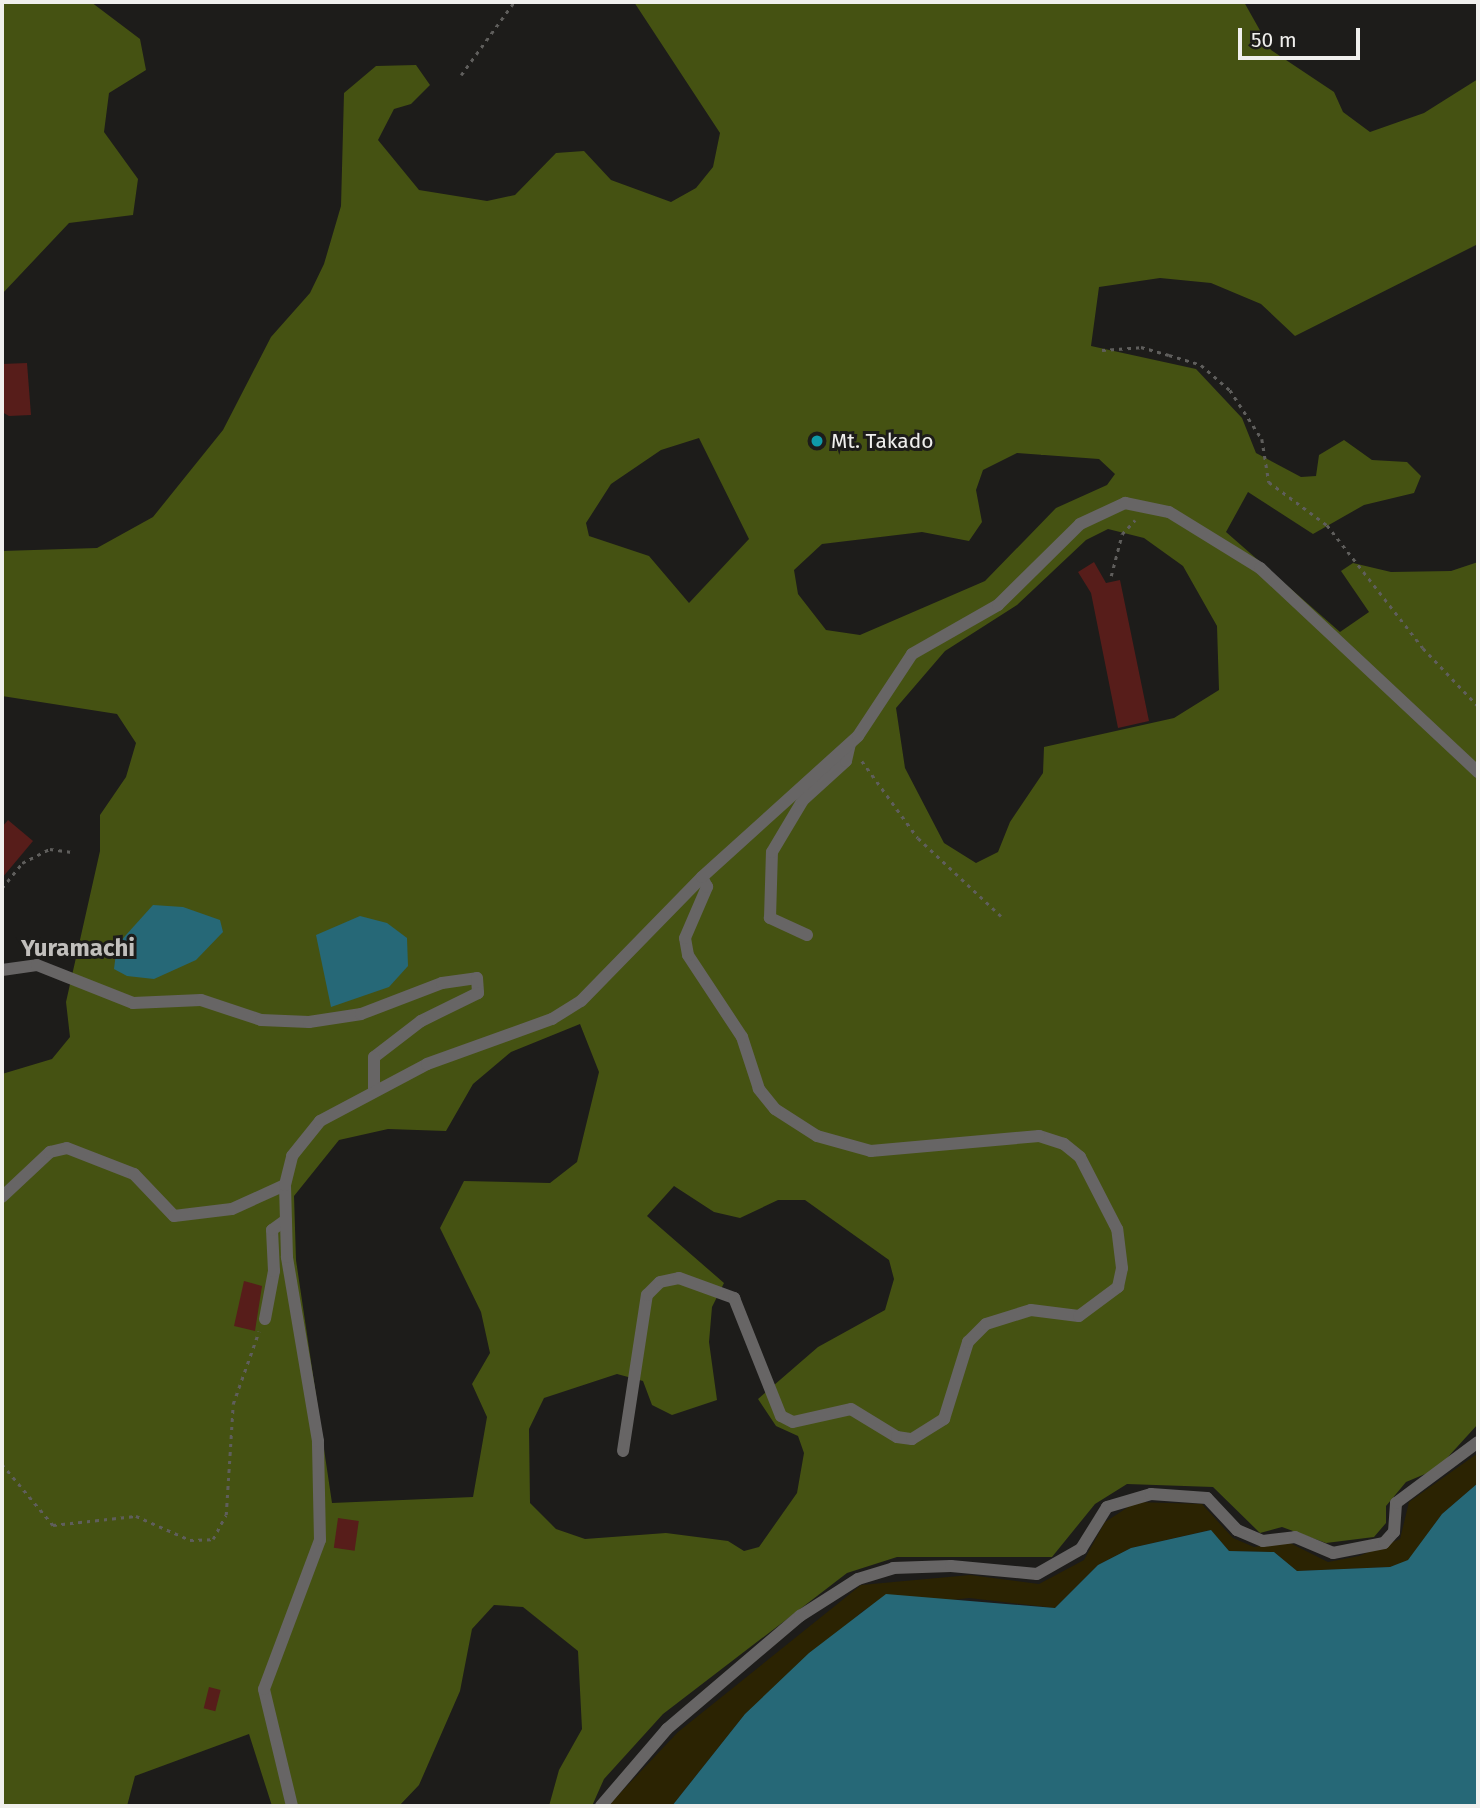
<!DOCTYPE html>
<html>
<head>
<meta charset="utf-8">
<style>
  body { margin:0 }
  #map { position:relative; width:1480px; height:1808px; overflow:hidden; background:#1d1c1a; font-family:"Fira Sans",sans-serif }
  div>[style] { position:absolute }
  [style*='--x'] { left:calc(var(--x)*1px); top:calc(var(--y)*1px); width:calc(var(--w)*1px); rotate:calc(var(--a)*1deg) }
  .forest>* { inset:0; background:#455212 }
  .sand>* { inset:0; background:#2b2302 }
  .water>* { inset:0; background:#266877 }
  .building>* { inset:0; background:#571d1a; transform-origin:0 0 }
  .path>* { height:2.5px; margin-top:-1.25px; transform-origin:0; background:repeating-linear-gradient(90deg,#5f5e5c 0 3.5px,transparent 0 8.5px) }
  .minor>* { height:12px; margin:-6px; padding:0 6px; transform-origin:6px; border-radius:6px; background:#676565 }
  .dots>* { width:19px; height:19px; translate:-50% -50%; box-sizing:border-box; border:4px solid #1d1c1a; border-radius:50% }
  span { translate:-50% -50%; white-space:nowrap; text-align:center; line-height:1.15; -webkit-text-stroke:6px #1d1c1a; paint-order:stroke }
  .poi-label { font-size:21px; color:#f0efed }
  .left { translate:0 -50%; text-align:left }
  .quarter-label { font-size:24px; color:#c1bfbc; font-weight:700 }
  .frame { position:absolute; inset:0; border:4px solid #f0efed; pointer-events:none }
  .scale { position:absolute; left:1238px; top:28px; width:122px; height:32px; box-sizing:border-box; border:4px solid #f0efed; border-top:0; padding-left:9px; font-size:21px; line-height:24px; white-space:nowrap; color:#f0efed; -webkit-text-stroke:5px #1d1c1a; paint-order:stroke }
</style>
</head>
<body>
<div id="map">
  <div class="forest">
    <div style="clip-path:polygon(2px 2px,91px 2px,140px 39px,146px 70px,109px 93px,104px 132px,138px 179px,133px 215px,69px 223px,2px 294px)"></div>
    <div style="clip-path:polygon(evenodd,634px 2px,1244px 2px,1271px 50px,1334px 92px,1343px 112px,1370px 132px,1424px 113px,1478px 79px,1478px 244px,1295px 336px,1261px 304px,1211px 283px,1160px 278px,1099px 287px,1091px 346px,1196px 369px,1242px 418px,1256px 453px,1301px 477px,1316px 476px,1319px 455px,1344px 440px,1372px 460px,1407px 462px,1421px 476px,1414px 493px,1364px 505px,1313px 534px,1248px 492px,1226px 532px,1340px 632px,1369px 612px,1341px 571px,1353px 563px,1391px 572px,1451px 571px,1478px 562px,1478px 1424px,1437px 1469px,1406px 1482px,1386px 1506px,1386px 1523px,1374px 1537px,1326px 1543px,1282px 1527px,1260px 1533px,1213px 1487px,1127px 1484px,1095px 1504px,1052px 1557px,897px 1557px,847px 1573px,663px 1714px,604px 1779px,592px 1806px,549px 1806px,559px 1770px,582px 1729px,578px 1651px,523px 1607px,494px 1605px,472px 1629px,460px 1691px,419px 1785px,399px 1806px,272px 1806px,249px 1734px,135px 1776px,127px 1806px,2px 1806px,2px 1074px,52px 1059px,70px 1037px,66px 1002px,100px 851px,100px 815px,126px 777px,136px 743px,117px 714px,2px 696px,2px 551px,97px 548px,153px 517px,223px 430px,271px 337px,310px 293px,324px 264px,341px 206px,344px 93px,376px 66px,416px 65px,430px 85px,411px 104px,394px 109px,378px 140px,419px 190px,487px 201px,515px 195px,556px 153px,584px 151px,611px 180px,671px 202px,696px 188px,713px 167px,720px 133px,634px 2px,699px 438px,749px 539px,689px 603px,649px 556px,589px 536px,586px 523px,611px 484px,661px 450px,699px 438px,634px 2px,1017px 453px,1099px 459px,1115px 474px,1107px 485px,1056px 508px,985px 581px,860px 635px,826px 630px,798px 594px,794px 570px,822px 544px,922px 532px,969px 541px,982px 522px,976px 490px,983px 470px,1017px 453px,634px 2px,1108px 529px,1144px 538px,1183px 566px,1217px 626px,1219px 690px,1174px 718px,1044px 747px,1043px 773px,1010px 822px,998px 852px,976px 863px,944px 843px,905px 768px,896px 708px,945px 651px,1017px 605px,1086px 540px,1108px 529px,634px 2px,580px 1024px,599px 1072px,577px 1162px,550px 1183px,464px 1181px,440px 1228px,481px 1312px,490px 1353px,472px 1384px,487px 1417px,473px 1497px,332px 1503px,296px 1260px,294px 1196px,339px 1140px,388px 1129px,446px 1131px,473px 1084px,511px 1052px,580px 1024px,634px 2px,674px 1186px,714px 1212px,740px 1218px,778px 1200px,805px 1200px,889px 1260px,894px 1279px,885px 1310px,818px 1347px,758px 1399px,776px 1426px,798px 1436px,804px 1453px,797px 1493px,759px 1547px,744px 1551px,728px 1541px,666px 1533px,585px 1539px,556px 1529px,530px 1503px,529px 1429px,544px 1398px,617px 1374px,643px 1381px,652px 1405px,672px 1415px,717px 1400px,709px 1342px,712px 1307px,724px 1283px,647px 1216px,674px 1186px)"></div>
  </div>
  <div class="sand">
    <div style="clip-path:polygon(1478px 1453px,1478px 1483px,1442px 1514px,1408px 1561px,1390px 1567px,1297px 1571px,1274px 1552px,1229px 1551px,1210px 1530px,1131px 1548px,1098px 1565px,1055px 1608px,969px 1598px,864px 1610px,745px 1714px,672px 1806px,608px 1806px,678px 1732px,861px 1585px,970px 1575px,1039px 1584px,1084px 1560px,1105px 1522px,1136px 1502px,1202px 1504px,1233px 1538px,1254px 1547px,1288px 1542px,1328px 1562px,1359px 1556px,1400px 1539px,1409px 1502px)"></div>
  </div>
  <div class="water">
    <div style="clip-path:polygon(153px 905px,183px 907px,220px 920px,223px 932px,196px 960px,154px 979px,127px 976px,114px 969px,117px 945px)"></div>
    <div style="clip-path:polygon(360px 916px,387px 923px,407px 938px,408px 966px,389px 987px,331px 1007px,316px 935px)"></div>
    <div style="clip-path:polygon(1478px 1483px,1478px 1806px,672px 1806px,745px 1714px,809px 1653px,886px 1594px,1055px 1608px,1098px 1565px,1131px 1548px,1211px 1530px,1229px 1551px,1274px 1552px,1297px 1571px,1390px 1567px,1408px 1560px,1442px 1514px)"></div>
  </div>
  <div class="building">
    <div style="clip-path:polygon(27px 363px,31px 415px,9px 416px,2px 412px,2px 364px)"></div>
    <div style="clip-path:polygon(1094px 562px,1106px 583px,1120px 580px,1149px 721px,1118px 728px,1091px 593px,1078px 572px)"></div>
    <div style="clip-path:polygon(8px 820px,33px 841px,2px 878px,2px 827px)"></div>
    <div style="clip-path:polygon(244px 1281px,262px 1286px,255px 1331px,234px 1326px)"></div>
    <div style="left:338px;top:1518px;width:21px;height:30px;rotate:8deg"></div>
    <div style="left:209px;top:1687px;width:12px;height:22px;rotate:14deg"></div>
  </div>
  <div class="path">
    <div style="--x:461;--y:75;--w:90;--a:-54"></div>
    <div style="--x:1102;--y:350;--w:39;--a:-4"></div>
    <div style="--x:1141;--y:347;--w:29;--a:16"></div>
    <div style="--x:1169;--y:355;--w:34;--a:17"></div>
    <div style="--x:1201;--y:365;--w:38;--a:41"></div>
    <div style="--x:1230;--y:390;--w:59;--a:56.9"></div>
    <div style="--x:1262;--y:439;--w:44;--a:80.8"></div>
    <div style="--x:1269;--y:482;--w:72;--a:36.6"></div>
    <div style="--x:1327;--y:525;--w:156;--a:52"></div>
    <div style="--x:1423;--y:648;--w:80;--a:46.5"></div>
    <div style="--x:1111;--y:576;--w:43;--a:-75.3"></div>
    <div style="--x:1122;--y:534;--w:19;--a:-47"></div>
    <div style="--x:862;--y:761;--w:95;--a:54"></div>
    <div style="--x:918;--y:838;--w:114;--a:43.2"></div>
    <div style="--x:2;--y:888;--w:32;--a:-51"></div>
    <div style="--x:22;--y:863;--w:31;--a:-27"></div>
    <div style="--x:50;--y:849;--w:22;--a:8"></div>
    <div style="--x:2;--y:1464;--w:80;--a:50.1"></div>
    <div style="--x:53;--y:1525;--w:83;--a:-6.2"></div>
    <div style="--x:136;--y:1516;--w:59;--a:24"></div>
    <div style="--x:190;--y:1540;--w:23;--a:-2"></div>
    <div style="--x:213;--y:1539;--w:27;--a:-62"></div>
    <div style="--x:226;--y:1515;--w:111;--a:-86.4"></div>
    <div style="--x:233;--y:1404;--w:77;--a:-70.4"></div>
  </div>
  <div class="minor">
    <div style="--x:807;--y:935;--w:41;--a:-155.3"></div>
    <div style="--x:770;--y:918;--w:66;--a:-88.3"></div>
    <div style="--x:772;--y:852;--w:61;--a:-59.2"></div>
    <div style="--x:803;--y:800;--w:58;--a:-42.2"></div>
    <div style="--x:846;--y:761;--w:17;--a:-77"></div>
    <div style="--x:2;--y:970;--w:35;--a:-8"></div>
    <div style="--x:37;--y:965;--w:103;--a:21.6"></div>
    <div style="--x:133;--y:1003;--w:68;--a:-2.5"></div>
    <div style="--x:201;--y:1000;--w:63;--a:18.4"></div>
    <div style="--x:261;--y:1020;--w:48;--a:2.4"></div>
    <div style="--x:309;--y:1022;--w:53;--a:-8.7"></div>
    <div style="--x:361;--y:1014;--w:87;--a:-20.9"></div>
    <div style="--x:442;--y:983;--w:35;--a:-8"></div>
    <div style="--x:477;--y:978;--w:15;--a:86"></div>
    <div style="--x:478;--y:993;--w:64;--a:153.8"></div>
    <div style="--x:421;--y:1021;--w:59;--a:142.5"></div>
    <div style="--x:374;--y:1057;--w:33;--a:90"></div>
    <div style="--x:2;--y:1197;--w:66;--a:-43.2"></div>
    <div style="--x:50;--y:1152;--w:17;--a:-13"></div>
    <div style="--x:67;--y:1148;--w:72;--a:21.2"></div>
    <div style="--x:134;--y:1174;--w:58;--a:46.4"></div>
    <div style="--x:174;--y:1216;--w:58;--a:-6.9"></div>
    <div style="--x:232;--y:1209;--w:58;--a:-24.4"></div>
    <div style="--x:265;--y:1319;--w:49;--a:-79.4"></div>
    <div style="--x:274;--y:1271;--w:41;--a:-92.8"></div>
    <div style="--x:272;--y:1230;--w:17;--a:-36"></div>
    <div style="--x:623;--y:1451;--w:158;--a:-81.3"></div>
    <div style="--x:647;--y:1295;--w:18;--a:-45"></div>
    <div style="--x:660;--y:1282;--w:19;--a:-12"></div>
    <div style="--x:679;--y:1278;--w:59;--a:20"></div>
    <div style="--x:734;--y:1298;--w:127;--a:68.3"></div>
    <div style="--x:781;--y:1416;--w:13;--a:27"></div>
    <div style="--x:793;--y:1422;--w:59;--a:-12.6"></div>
    <div style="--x:851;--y:1409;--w:54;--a:31.3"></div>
    <div style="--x:897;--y:1437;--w:15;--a:8"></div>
    <div style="--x:912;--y:1439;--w:38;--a:-32"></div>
    <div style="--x:944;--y:1419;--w:81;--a:-72.7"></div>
    <div style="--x:968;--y:1342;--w:25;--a:-45"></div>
    <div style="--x:986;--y:1324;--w:47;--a:-17.3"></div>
    <div style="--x:1031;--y:1310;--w:48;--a:7.1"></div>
    <div style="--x:1079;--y:1316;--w:49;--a:-36.6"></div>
    <div style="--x:1118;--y:1287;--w:19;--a:-78"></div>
    <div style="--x:1122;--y:1268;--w:39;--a:-97"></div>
    <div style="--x:1117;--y:1229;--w:81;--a:-117.2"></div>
    <div style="--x:1080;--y:1157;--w:21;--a:-141"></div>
    <div style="--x:1064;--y:1144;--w:26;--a:-162"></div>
    <div style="--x:1039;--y:1136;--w:169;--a:174.9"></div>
    <div style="--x:871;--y:1151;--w:56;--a:-164.5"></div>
    <div style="--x:817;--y:1136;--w:50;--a:-147.3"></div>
    <div style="--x:775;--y:1109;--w:26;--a:-129"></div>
    <div style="--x:759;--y:1089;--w:55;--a:-108.1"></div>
    <div style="--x:742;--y:1037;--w:98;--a:-123.4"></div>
    <div style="--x:688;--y:955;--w:17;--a:-100"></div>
    <div style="--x:685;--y:938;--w:56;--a:-66.7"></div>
    <div style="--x:707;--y:887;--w:11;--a:-117"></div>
    <div style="--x:292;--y:1806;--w:120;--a:-103.5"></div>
    <div style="--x:264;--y:1689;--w:159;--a:-69.4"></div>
    <div style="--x:320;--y:1540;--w:99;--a:-91.2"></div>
    <div style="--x:318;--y:1441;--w:187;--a:-99.6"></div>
    <div style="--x:287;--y:1257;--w:72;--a:-91.6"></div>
    <div style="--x:285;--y:1185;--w:30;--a:-76"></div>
    <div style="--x:292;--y:1156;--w:45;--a:-51.3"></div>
    <div style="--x:320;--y:1121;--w:121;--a:-28"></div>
    <div style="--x:427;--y:1064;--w:133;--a:-19.8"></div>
    <div style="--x:552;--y:1019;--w:34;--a:-32"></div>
    <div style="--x:581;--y:1001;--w:173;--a:-45.7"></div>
    <div style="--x:702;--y:877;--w:210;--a:-42.1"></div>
    <div style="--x:858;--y:736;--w:98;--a:-56.6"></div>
    <div style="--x:912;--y:654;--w:99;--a:-29.7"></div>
    <div style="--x:998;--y:605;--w:115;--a:-44.6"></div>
    <div style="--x:1080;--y:524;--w:50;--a:-25"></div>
    <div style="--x:1125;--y:503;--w:45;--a:11.6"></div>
    <div style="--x:1169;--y:512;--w:107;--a:31.6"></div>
    <div style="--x:1260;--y:568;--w:299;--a:43.1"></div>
    <div style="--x:601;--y:1806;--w:101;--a:-49.4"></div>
    <div style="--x:667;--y:1729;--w:175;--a:-40.4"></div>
    <div style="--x:800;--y:1616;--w:69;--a:-32.5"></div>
    <div style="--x:858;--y:1579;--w:37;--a:-17"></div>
    <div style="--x:893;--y:1568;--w:58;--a:-2"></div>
    <div style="--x:951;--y:1566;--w:86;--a:5.3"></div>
    <div style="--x:1037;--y:1574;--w:51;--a:-29.6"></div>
    <div style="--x:1081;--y:1549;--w:49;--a:-58.2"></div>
    <div style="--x:1107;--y:1507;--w:46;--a:-16.5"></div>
    <div style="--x:1151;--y:1494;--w:56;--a:4.1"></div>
    <div style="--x:1207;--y:1498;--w:44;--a:46.8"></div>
    <div style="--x:1237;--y:1530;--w:28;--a:23"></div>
    <div style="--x:1263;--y:1541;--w:32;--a:-7"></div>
    <div style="--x:1295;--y:1537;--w:41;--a:22.8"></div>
    <div style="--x:1333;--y:1553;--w:52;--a:-11.1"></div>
    <div style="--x:1384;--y:1543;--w:15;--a:-48"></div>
    <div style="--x:1394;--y:1532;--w:29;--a:-86"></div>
    <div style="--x:1396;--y:1503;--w:102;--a:-36.6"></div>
  </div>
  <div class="dots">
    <div style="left:817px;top:441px;background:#0f9aa8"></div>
  </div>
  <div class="poi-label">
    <span class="left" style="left:831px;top:441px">Mt. Takado</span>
  </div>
  <div class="quarter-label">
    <span style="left:78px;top:949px">Yuramachi</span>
  </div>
  <div class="frame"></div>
  <div class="scale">50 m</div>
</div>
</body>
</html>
